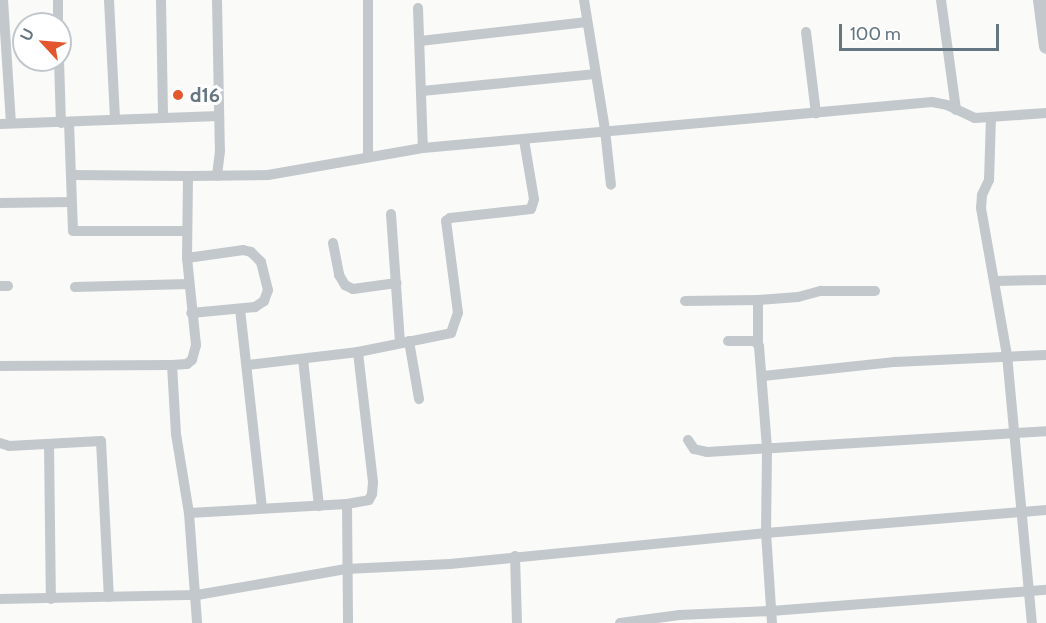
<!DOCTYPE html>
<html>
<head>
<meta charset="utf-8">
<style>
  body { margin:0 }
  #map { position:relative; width:1046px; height:623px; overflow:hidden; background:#fafaf8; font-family:Cabin,sans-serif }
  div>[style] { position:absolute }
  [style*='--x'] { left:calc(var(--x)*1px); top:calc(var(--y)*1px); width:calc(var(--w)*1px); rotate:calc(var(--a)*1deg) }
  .minor>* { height:10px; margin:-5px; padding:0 5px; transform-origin:5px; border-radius:5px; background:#c3c8cc }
  .tertiary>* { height:14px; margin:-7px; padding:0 7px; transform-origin:7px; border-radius:7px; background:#c3c8cc }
  .dots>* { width:16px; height:16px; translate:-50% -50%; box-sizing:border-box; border:3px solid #fff; border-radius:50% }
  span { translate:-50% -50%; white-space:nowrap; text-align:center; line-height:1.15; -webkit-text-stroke:6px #fff; paint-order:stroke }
  .poi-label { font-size:20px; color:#657683; font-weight:700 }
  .left { translate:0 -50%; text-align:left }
  .north { position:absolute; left:12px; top:12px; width:60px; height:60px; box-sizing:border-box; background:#fff; border:2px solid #c1c8cd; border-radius:50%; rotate:296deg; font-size:16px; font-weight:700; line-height:24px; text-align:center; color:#657683 }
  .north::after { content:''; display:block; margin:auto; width:21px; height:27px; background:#e4572e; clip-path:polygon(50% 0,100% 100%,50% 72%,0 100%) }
  .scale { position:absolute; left:839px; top:24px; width:160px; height:27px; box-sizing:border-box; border:3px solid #657683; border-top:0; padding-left:8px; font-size:18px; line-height:21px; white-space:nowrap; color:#657683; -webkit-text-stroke:4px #fff; paint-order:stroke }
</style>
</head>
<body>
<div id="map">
  <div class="minor">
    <div style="--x:3;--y:0;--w:123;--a:86.3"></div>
    <div style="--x:58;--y:0;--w:24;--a:90"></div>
    <div style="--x:109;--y:0;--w:119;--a:87.1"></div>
    <div style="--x:161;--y:0;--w:118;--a:89"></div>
    <div style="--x:217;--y:0;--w:151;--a:88.9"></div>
    <div style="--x:220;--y:151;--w:25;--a:97"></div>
    <div style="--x:584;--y:0;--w:132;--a:80.8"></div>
    <div style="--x:605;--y:130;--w:55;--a:83.8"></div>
    <div style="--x:941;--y:0;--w:111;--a:82.2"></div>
    <div style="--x:418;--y:8;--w:140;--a:88"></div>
    <div style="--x:806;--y:32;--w:82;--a:83"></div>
    <div style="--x:420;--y:41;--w:168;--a:-6.5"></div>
    <div style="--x:59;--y:60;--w:63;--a:88.2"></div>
    <div style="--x:422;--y:91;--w:173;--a:-5.6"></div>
    <div style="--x:991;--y:117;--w:63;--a:91.8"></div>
    <div style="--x:989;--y:180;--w:17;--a:115"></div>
    <div style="--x:982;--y:195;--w:13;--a:94"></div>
    <div style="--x:981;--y:208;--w:149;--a:80"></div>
    <div style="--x:1007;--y:355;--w:269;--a:84.7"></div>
    <div style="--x:69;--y:122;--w:109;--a:87.9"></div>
    <div style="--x:73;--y:231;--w:114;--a:0"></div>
    <div style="--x:0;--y:124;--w:219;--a:-2.1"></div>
    <div style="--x:368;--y:156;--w:155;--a:-90"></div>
    <div style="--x:72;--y:175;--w:116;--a:0.5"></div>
    <div style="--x:0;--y:203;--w:71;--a:-0.8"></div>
    <div style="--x:391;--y:214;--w:128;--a:86"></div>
    <div style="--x:333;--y:243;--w:33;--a:79"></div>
    <div style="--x:339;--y:275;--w:12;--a:59"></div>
    <div style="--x:345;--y:285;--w:9;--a:27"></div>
    <div style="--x:353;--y:289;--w:44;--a:-7.8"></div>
    <div style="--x:187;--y:258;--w:57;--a:-8.1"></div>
    <div style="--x:243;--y:250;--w:8;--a:14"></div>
    <div style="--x:251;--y:252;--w:14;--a:45"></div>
    <div style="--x:261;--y:262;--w:29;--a:76"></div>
    <div style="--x:268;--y:290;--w:12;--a:110"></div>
    <div style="--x:264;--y:301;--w:11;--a:146"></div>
    <div style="--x:255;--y:307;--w:64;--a:174.6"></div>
    <div style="--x:995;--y:281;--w:51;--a:-1.1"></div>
    <div style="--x:0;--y:286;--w:8;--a:0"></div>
    <div style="--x:75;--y:287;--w:114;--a:-1.5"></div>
    <div style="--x:685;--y:301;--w:73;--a:-0.8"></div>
    <div style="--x:758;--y:300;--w:40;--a:-4.3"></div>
    <div style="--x:798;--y:297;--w:24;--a:-15"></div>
    <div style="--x:821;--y:291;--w:54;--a:0"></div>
    <div style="--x:240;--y:309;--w:200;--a:83.7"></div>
    <div style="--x:409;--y:341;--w:59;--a:80.2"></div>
    <div style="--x:758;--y:343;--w:43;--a:-90"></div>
    <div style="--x:303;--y:359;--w:148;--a:83.8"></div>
    <div style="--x:172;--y:365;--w:69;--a:86.7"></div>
    <div style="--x:176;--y:434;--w:80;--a:80.7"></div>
    <div style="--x:189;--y:513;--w:110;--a:85.8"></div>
    <div style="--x:247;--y:365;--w:112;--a:-6.7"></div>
    <div style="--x:358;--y:352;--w:95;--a:-11.5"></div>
    <div style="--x:451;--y:333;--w:21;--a:-71"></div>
    <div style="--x:458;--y:313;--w:93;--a:-97.4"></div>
    <div style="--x:446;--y:221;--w:5;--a:-37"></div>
    <div style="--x:450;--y:218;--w:81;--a:-6.3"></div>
    <div style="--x:531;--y:209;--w:10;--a:-73"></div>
    <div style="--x:534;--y:199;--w:60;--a:-99.6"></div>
    <div style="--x:0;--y:366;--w:172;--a:-0.3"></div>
    <div style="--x:172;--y:365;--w:15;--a:-4"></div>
    <div style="--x:187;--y:364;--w:6;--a:-39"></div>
    <div style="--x:192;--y:360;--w:16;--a:-75"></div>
    <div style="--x:196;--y:345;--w:87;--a:-95.9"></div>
    <div style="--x:187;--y:258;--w:82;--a:-89.3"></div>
    <div style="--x:188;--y:176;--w:80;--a:-0.7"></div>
    <div style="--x:268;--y:175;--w:157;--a:-9.9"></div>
    <div style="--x:423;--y:148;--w:511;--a:-5.16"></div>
    <div style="--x:932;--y:102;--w:15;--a:11"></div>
    <div style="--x:947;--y:105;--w:31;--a:25"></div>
    <div style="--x:975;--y:118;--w:71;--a:-4"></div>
    <div style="--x:763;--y:376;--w:133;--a:-6.1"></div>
    <div style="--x:895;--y:362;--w:151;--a:-2.7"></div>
    <div style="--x:688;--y:440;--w:11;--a:56"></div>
    <div style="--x:694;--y:449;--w:13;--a:13"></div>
    <div style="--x:707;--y:452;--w:340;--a:-3.5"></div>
    <div style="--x:0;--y:443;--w:9;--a:18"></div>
    <div style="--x:9;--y:446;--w:92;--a:-3.1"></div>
    <div style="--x:101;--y:441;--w:156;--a:87.1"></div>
    <div style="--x:49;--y:445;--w:154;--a:89.3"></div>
    <div style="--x:347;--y:504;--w:119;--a:89.5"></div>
    <div style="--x:189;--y:513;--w:158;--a:-3.3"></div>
    <div style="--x:347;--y:504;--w:22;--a:-10"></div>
    <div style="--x:369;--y:500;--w:7;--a:-63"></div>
    <div style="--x:372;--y:494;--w:12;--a:-85"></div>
    <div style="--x:373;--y:482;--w:131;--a:-96.6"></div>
    <div style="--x:515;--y:556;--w:67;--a:88.3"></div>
    <div style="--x:0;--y:599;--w:197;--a:-1.2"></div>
    <div style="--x:197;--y:595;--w:151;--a:-9.9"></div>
    <div style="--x:346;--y:569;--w:104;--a:-2.8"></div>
    <div style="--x:450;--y:564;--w:318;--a:-5.6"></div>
    <div style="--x:766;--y:533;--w:85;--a:-89.3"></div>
    <div style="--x:767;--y:448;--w:102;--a:-94.5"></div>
    <div style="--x:759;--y:346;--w:6;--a:-129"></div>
    <div style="--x:755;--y:341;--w:27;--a:180"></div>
    <div style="--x:620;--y:623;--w:60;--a:-7.7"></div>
    <div style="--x:679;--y:615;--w:92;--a:-2.5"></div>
    <div style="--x:771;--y:611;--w:276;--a:-4.4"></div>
    <div style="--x:772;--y:623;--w:90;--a:-93.8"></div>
    <div style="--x:766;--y:533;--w:281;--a:-4.7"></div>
  </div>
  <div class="tertiary">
    <div style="--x:1040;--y:0;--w:47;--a:82.7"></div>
  </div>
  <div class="dots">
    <div style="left:178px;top:95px;background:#e4572e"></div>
  </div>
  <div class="poi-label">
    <span class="left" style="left:190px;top:95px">d16</span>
  </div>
  <div class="north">U</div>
  <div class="scale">100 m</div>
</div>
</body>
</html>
